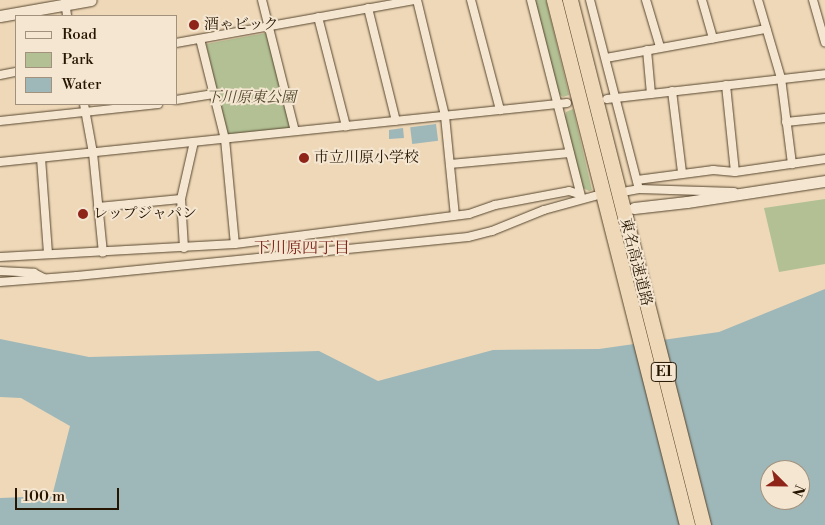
<!DOCTYPE html>
<html>
<head>
<meta charset="utf-8">
<style>
  body { margin:0 }
  #map { position:relative; width:825px; height:525px; overflow:hidden; background:#eed8b8; font-family:"Libre Bodoni","Noto Serif JP",serif }
  div>[style] { position:absolute }
  [style*='--x'] { left:calc(var(--x)*1px); top:calc(var(--y)*1px); width:calc(var(--w)*1px); rotate:calc(var(--a)*1deg) }
  .green>* { inset:0; background:#b2c094 }
  .water>* { inset:0; background:#9eb7b9; transform-origin:0 0 }
  .roads { filter:drop-shadow(0 0 1px #58462e) drop-shadow(0 0 1px #58462e) }
  .street>* { height:8px; margin:-4px; padding:0 4px; transform-origin:4px; border-radius:4px; background:#f4e6d1 }
  .secondary>* { height:11px; margin:-5.5px; padding:0 5.5px; transform-origin:5.5px; border-radius:5.5px; background:#f4e6d1 }
  .highway>* { height:15px; margin:-7.5px; padding:0 7.5px; transform-origin:7.5px; border-radius:7.5px; background:#eed8b8 }
  .dots>* { width:14px; height:14px; translate:-50% -50%; box-sizing:border-box; border:2px solid #f4e6d1; border-radius:50% }
  span { translate:-50% -50%; white-space:nowrap; text-align:center; line-height:1.15; -webkit-text-stroke:4px #f4e6d1; paint-order:stroke }
  .shield-label span { padding:1px 4px; background:#f4e6d1; border:1px solid; border-radius:4px; -webkit-text-stroke-width:0 }
  .shield-label { font-size:14px; color:#261500; font-weight:700 }
  .poi-label { font-size:15px; color:#261500 }
  .left { translate:0 -50%; text-align:left }
  .park-label { font-size:15px; color:#50482c; font-style:italic }
  .street-label { font-size:15px; color:#261500 }
  .neighbourhood-label { font-size:16px; color:#7a1f14 }
  .legend { position:absolute; left:15px; top:15px; width:162px; height:90px; box-sizing:border-box; background:#f4e6d1; border:1px solid #a2927d; margin:0; padding:6px 9px; list-style:none; font-size:15px; color:#261500 }
  .legend li { display:flex; align-items:center; gap:10px; height:25px }
  .legend b { width:25px; border:1px solid #a2927d }
  .north { position:absolute; left:760px; top:460px; width:50px; height:50px; box-sizing:border-box; background:#f4e6d1; border:1px solid #a2927d; border-radius:50%; rotate:113deg; font-size:14px; font-weight:700; line-height:20px; text-align:center; color:#261500 }
  .north::after { content:''; display:block; margin:auto; width:18px; height:22px; background:#8f2418; clip-path:polygon(50% 0,100% 100%,50% 72%,0 100%) }
  .scale { position:absolute; left:15px; top:488px; width:104px; height:22px; box-sizing:border-box; border:2px solid #261500; border-top:0; padding-left:6px; font-size:15px; line-height:18px; white-space:nowrap; color:#261500; -webkit-text-stroke:4px #f4e6d1; paint-order:stroke }
</style>
</head>
<body>
<div id="map">
  <div class="green">
    <div style="clip-path:polygon(535px 0,546px 0,569px 95px,563px 97px,559px 94px)"></div>
    <div style="clip-path:polygon(266px 33px,291px 129px,231px 136px,227px 134px,206px 44px)"></div>
    <div style="clip-path:polygon(573px 109px,592px 190px,589px 191px,581px 187px,565px 117px,566px 112px)"></div>
    <div style="clip-path:polygon(825px 199px,825px 264px,779px 272px,764px 208px)"></div>
  </div>
  <div class="water">
    <div style="left:436px;top:124px;width:17px;height:26px;rotate:83deg"></div>
    <div style="clip-path:polygon(403px 128px,404px 138px,389px 139px,389px 130px)"></div>
    <div style="clip-path:polygon(evenodd,825px 289px,825px 525px,0 525px,0 498px,52px 496px,70px 426px,21px 398px,0 397px,0 339px,89px 357px,319px 351px,378px 381px,493px 350px,599px 349px,719px 332px,825px 289px,770px 470px,800px 470px,800px 500px,770px 500px,770px 470px)"></div>
  </div>
  <div class="roads">
    <div class="street">
      <div style="--x:262;--y:0;--w:135;--a:75.9"></div>
      <div style="--x:417;--y:0;--w:119;--a:76.4"></div>
      <div style="--x:445;--y:116;--w:100;--a:84.3"></div>
      <div style="--x:471;--y:0;--w:114;--a:75.2"></div>
      <div style="--x:531;--y:0;--w:202;--a:75.7"></div>
      <div style="--x:590;--y:0;--w:195;--a:75.5"></div>
      <div style="--x:646;--y:0;--w:49;--a:73.4"></div>
      <div style="--x:702;--y:0;--w:40;--a:74"></div>
      <div style="--x:758;--y:0;--w:81;--a:73.6"></div>
      <div style="--x:781;--y:78;--w:87;--a:82.7"></div>
      <div style="--x:813;--y:0;--w:44;--a:74.1"></div>
      <div style="--x:65;--y:1;--w:15;--a:82"></div>
      <div style="--x:368;--y:8;--w:116;--a:76.1"></div>
      <div style="--x:318;--y:17;--w:113;--a:75.6"></div>
      <div style="--x:200;--y:39;--w:103;--a:76"></div>
      <div style="--x:225;--y:139;--w:105;--a:84.6"></div>
      <div style="--x:176;--y:43;--w:242;--a:-10.2"></div>
      <div style="--x:647;--y:50;--w:44;--a:84.8"></div>
      <div style="--x:606;--y:58;--w:163;--a:-10.3"></div>
      <div style="--x:0;--y:75;--w:16;--a:-11"></div>
      <div style="--x:726;--y:85;--w:87;--a:84.1"></div>
      <div style="--x:672;--y:91;--w:83;--a:83"></div>
      <div style="--x:607;--y:99;--w:219;--a:-6.5"></div>
      <div style="--x:176;--y:100;--w:38;--a:-9"></div>
      <div style="--x:84;--y:104;--w:50;--a:79.6"></div>
      <div style="--x:93;--y:153;--w:100;--a:84.3"></div>
      <div style="--x:0;--y:121;--w:159;--a:-6.1"></div>
      <div style="--x:786;--y:122;--w:39;--a:-6"></div>
      <div style="--x:41;--y:158;--w:95;--a:85.8"></div>
      <div style="--x:0;--y:162;--w:570;--a:-5.94"></div>
      <div style="--x:450;--y:164;--w:120;--a:-5.3"></div>
      <div style="--x:637;--y:180;--w:77;--a:-7.5"></div>
      <div style="--x:713;--y:170;--w:22;--a:5"></div>
      <div style="--x:735;--y:172;--w:91;--a:-8.2"></div>
      <div style="--x:628;--y:191;--w:11;--a:-10"></div>
      <div style="--x:639;--y:189;--w:95;--a:1.8"></div>
      <div style="--x:98;--y:207;--w:83;--a:-5.5"></div>
      <div style="--x:184;--y:248;--w:49;--a:-93.5"></div>
      <div style="--x:181;--y:199;--w:58;--a:-77.2"></div>
      <div style="--x:0;--y:257;--w:235;--a:-3.2"></div>
      <div style="--x:235;--y:244;--w:236;--a:-7.3"></div>
      <div style="--x:469;--y:214;--w:28;--a:-19"></div>
      <div style="--x:495;--y:205;--w:75;--a:-10.7"></div>
      <div style="--x:569;--y:191;--w:10;--a:17"></div>
      <div style="--x:0;--y:271;--w:34;--a:3"></div>
      <div style="--x:34;--y:273;--w:11;--a:27"></div>
      <div style="--x:0;--y:282;--w:77;--a:-4.5"></div>
      <div style="--x:77;--y:276;--w:393;--a:-5.7"></div>
      <div style="--x:468;--y:237;--w:25;--a:-14"></div>
      <div style="--x:492;--y:231;--w:56;--a:-22"></div>
      <div style="--x:544;--y:210;--w:53;--a:-15.4"></div>
    </div>
    <div class="secondary">
      <div style="--x:0;--y:16;--w:92;--a:-10"></div>
      <div style="--x:634;--y:208;--w:53;--a:-6.5"></div>
      <div style="--x:687;--y:202;--w:140;--a:-8.7"></div>
    </div>
    <div class="highway">
      <div style="--x:554;--y:0;--w:542;--a:75.78"></div>
      <div style="--x:570;--y:0;--w:542;--a:75.78"></div>
    </div>
  </div>
  <div class="dots">
    <div style="left:194px;top:25px;background:#8f2418"></div>
    <div style="left:304px;top:158px;background:#8f2418"></div>
    <div style="left:83px;top:214px;background:#8f2418"></div>
  </div>
  <div class="shield-label">
    <span style="left:664px;top:372px">E1</span>
  </div>
  <div class="poi-label">
    <span class="left" style="left:204px;top:25px">酒ゃビック</span>
    <span class="left" style="left:314px;top:158px">市立川原小学校</span>
    <span class="left" style="left:93px;top:214px">レップジャパン</span>
  </div>
  <div class="park-label">
    <span style="left:251px;top:98px">下川原東公園</span>
  </div>
  <div class="street-label">
    <span style="left:636px;top:262px;rotate:76deg">東名高速道路</span>
  </div>
  <div class="neighbourhood-label">
    <span style="left:302px;top:248px">下川原四丁目</span>
  </div>
  <ul class="legend">
  <li><b style="height:6px;background:#f4e6d1"></b>Road</li>
  <li><b style="height:14px;background:#b2c094"></b>Park</li>
  <li><b style="height:14px;background:#9eb7b9"></b>Water</li>
  </ul>
  <div class="north">N</div>
  <div class="scale">100 m</div>
</div>
</body>
</html>
